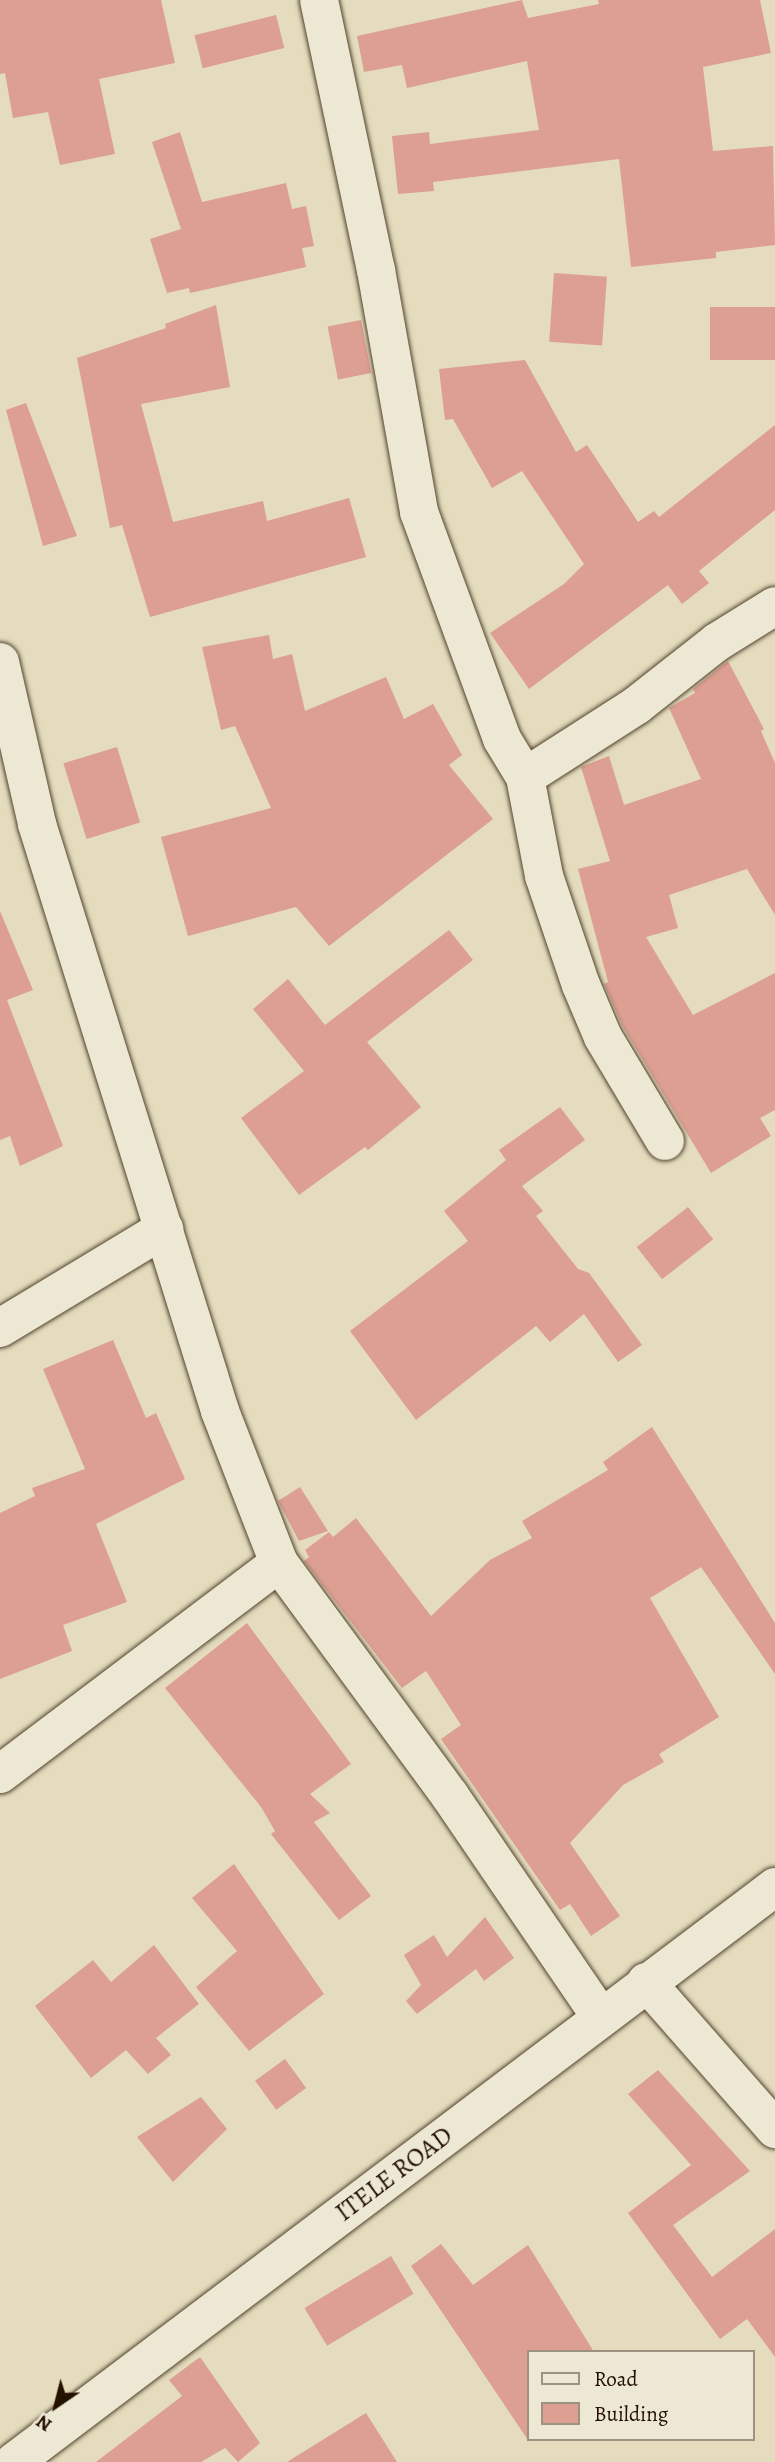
<!DOCTYPE html>
<html>
<head>
<meta charset="utf-8">
<style>
  body { margin:0 }
  #map { position:relative; width:775px; height:2462px; overflow:hidden; background:#e4dcbd; font-family:Alegreya,serif }
  div>[style] { position:absolute }
  [style*='--x'] { left:calc(var(--x)*1px); top:calc(var(--y)*1px); width:calc(var(--w)*1px); rotate:calc(var(--a)*1deg) }
  .building>* { inset:0; background:#dc9f92; transform-origin:0 0 }
  .roads { filter:drop-shadow(0 0 2px #54442f) drop-shadow(0 0 2px #54442f) }
  .minor>* { height:38px; margin:-19px; padding:0 19px; transform-origin:19px; border-radius:19px; background:#ede8d4 }
  span { translate:-50% -50%; white-space:nowrap; text-align:center; line-height:1.15; -webkit-text-stroke:5px #ede8d4; paint-order:stroke }
  .street-label { font-size:26px; color:#241100 }
  .legend { position:absolute; left:527px; top:2350px; width:228px; height:91px; box-sizing:border-box; background:#ede8d4; border:2px solid #9d927f; margin:0; padding:9px 12px; list-style:none; font-size:21px; color:#241100 }
  .legend li { display:flex; align-items:center; gap:14px; height:35px }
  .legend b { width:35px; border:2px solid #9d927f }
  .north { position:absolute; left:21px; top:2371px; width:70px; height:70px; -webkit-text-stroke:5px #ede8d4; paint-order:stroke; rotate:215deg; font-size:19px; font-weight:700; line-height:28px; text-align:center; color:#241100 }
  .north::after { content:''; display:block; margin:auto; width:24px; height:32px; background:#241100; clip-path:polygon(50% 0,100% 100%,50% 72%,0 100%) }
</style>
</head>
<body>
<div id="map">
  <div class="building">
    <div style="clip-path:polygon(0 0,161px 0,175px 63px,99px 79px,115px 154px,60px 165px,48px 112px,13px 118px,5px 73px,0 74px)"></div>
    <div style="clip-path:polygon(522px 0,528px 18px,599px 4px,598px 0,760px 0,771px 53px,703px 67px,713px 151px,773px 146px,775px 245px,716px 252px,716px 258px,631px 267px,619px 159px,433px 182px,434px 191px,398px 194px,392px 136px,429px 132px,430px 144px,539px 130px,527px 61px,407px 88px,402px 65px,364px 72px,357px 36px)"></div>
    <div style="left:276px;top:15px;width:34px;height:84px;rotate:76deg"></div>
    <div style="clip-path:polygon(180px 132px,202px 202px,286px 183px,292px 209px,306px 206px,314px 246px,302px 248px,306px 267px,190px 293px,189px 288px,167px 293px,150px 239px,181px 229px,152px 142px)"></div>
    <div style="left:554px;top:273px;width:53px;height:69px;rotate:4deg"></div>
    <div style="clip-path:polygon(216px 305px,230px 387px,141px 404px,173px 522px,263px 501px,267px 521px,349px 498px,366px 557px,150px 617px,122px 525px,110px 528px,77px 358px,166px 328px,165px 324px)"></div>
    <div style="left:775px;top:307px;width:53px;height:65px;rotate:90deg"></div>
    <div style="left:361px;top:320px;width:54px;height:34px;rotate:79deg"></div>
    <div style="clip-path:polygon(525px 360px,576px 452px,587px 445px,638px 522px,654px 511px,659px 517px,775px 425px,775px 510px,699px 571px,709px 583px,682px 604px,668px 585px,529px 689px,490px 633px,564px 584px,584px 564px,522px 471px,492px 488px,453px 419px,445px 420px,439px 369px)"></div>
    <div style="clip-path:polygon(26px 403px,77px 536px,43px 546px,6px 410px)"></div>
    <div style="clip-path:polygon(269px 635px,273px 659px,292px 654px,305px 711px,386px 677px,404px 719px,433px 704px,462px 755px,449px 765px,493px 819px,329px 946px,296px 907px,188px 936px,161px 837px,271px 808px,235px 726px,221px 730px,202px 647px)"></div>
    <div style="clip-path:polygon(728px 661px,764px 729px,761px 731px,775px 763px,775px 915px,747px 869px,669px 895px,678px 928px,646px 937px,693px 1015px,775px 973px,775px 1110px,760px 1118px,771px 1136px,711px 1173px,623px 1027px,604px 984px,608px 982px,578px 869px,610px 861px,581px 767px,609px 756px,624px 805px,701px 779px,669px 708px,695px 693px,693px 689px)"></div>
    <div style="left:117px;top:747px;width:79px;height:56px;rotate:73deg"></div>
    <div style="clip-path:polygon(0 911px,33px 990px,7px 1000px,63px 1146px,20px 1166px,10px 1136px,0 1140px)"></div>
    <div style="clip-path:polygon(449px 930px,473px 960px,367px 1042px,421px 1107px,368px 1150px,365px 1147px,299px 1195px,241px 1118px,304px 1071px,253px 1009px,288px 979px,325px 1025px)"></div>
    <div style="clip-path:polygon(560px 1107px,585px 1140px,522px 1186px,543px 1211px,536px 1216px,578px 1269px,589px 1273px,642px 1345px,618px 1362px,584px 1314px,550px 1342px,536px 1326px,416px 1420px,350px 1331px,468px 1241px,444px 1211px,506px 1160px,499px 1150px)"></div>
    <div style="left:688px;top:1207px;width:41px;height:65px;rotate:52deg"></div>
    <div style="clip-path:polygon(113px 1340px,146px 1418px,156px 1413px,185px 1479px,96px 1524px,127px 1602px,63px 1625px,72px 1651px,0 1679px,0 1513px,35px 1496px,32px 1488px,85px 1469px,43px 1369px)"></div>
    <div style="clip-path:polygon(652px 1427px,775px 1623px,775px 1674px,701px 1567px,650px 1598px,719px 1717px,659px 1754px,664px 1762px,623px 1785px,570px 1843px,620px 1916px,591px 1936px,570px 1904px,560px 1910px,441px 1739px,461px 1725px,426px 1671px,402px 1688px,304px 1561px,309px 1557px,305px 1550px,329px 1532px,333px 1537px,356px 1518px,431px 1616px,490px 1560px,532px 1538px,522px 1521px,608px 1470px,603px 1462px)"></div>
    <div style="clip-path:polygon(300px 1487px,328px 1531px,299px 1541px,278px 1501px)"></div>
    <div style="clip-path:polygon(247px 1623px,351px 1764px,310px 1794px,330px 1813px,314px 1822px,371px 1896px,339px 1920px,271px 1834px,275px 1831px,261px 1807px,165px 1688px)"></div>
    <div style="clip-path:polygon(234px 1864px,324px 1994px,249px 2051px,196px 1987px,237px 1951px,192px 1898px)"></div>
    <div style="clip-path:polygon(485px 1917px,514px 1958px,484px 1981px,476px 1969px,417px 2014px,406px 2001px,421px 1985px,404px 1955px,434px 1935px,447px 1957px)"></div>
    <div style="clip-path:polygon(154px 1945px,199px 2004px,156px 2038px,171px 2055px,148px 2074px,126px 2050px,91px 2078px,35px 2006px,93px 1960px,111px 1982px)"></div>
    <div style="left:285px;top:2059px;width:36px;height:37px;rotate:54deg"></div>
    <div style="clip-path:polygon(658px 2070px,750px 2171px,673px 2225px,712px 2277px,775px 2229px,775px 2357px,747px 2319px,720px 2339px,628px 2213px,691px 2165px,628px 2094px)"></div>
    <div style="clip-path:polygon(201px 2097px,227px 2129px,173px 2182px,137px 2137px)"></div>
    <div style="clip-path:polygon(441px 2244px,473px 2285px,528px 2245px,594px 2352px,528px 2352px,528px 2440px,411px 2266px)"></div>
    <div style="left:391px;top:2256px;width:44px;height:101px;rotate:59deg"></div>
    <div style="clip-path:polygon(200px 2357px,260px 2443px,238px 2462px,225px 2448px,201px 2462px,96px 2462px,182px 2396px,169px 2380px)"></div>
    <div style="clip-path:polygon(366px 2413px,397px 2462px,287px 2462px)"></div>
  </div>
  <div class="roads">
    <div class="minor">
      <div style="--x:319;--y:0;--w:276;--a:78.1"></div>
      <div style="--x:376;--y:270;--w:246;--a:79.9"></div>
      <div style="--x:419;--y:512;--w:242;--a:69.9"></div>
      <div style="--x:502;--y:739;--w:44;--a:58.8"></div>
      <div style="--x:525;--y:777;--w:101;--a:79.1"></div>
      <div style="--x:544;--y:876;--w:115;--a:71.3"></div>
      <div style="--x:581;--y:985;--w:56;--a:67.1"></div>
      <div style="--x:603;--y:1037;--w:121;--a:59.2"></div>
      <div style="--x:0;--y:662;--w:166;--a:77.1"></div>
      <div style="--x:37;--y:824;--w:615;--a:72.68"></div>
      <div style="--x:220;--y:1411;--w:163;--a:68.8"></div>
      <div style="--x:279;--y:1563;--w:289;--a:53.7"></div>
      <div style="--x:450;--y:1796;--w:268;--a:55.7"></div>
      <div style="--x:525;--y:777;--w:133;--a:-32.7"></div>
      <div style="--x:637;--y:705;--w:102;--a:-38.2"></div>
      <div style="--x:717;--y:642;--w:68;--a:-31.8"></div>
      <div style="--x:0;--y:1328;--w:192;--a:-31.1"></div>
      <div style="--x:0;--y:1774;--w:350;--a:-37.1"></div>
      <div style="--x:646;--y:1982;--w:196;--a:48.7"></div>
      <div style="--x:14;--y:2462;--w:954;--a:-37.07"></div>
    </div>
  </div>
  <div class="street-label">
    <span style="left:394px;top:2174px;rotate:-37deg">ITELE ROAD</span>
  </div>
  <ul class="legend">
  <li><b style="height:9px;background:#ede8d4"></b>Road</li>
  <li><b style="height:19px;background:#dc9f92"></b>Building</li>
  </ul>
  <div class="north">N</div>
</div>
</body>
</html>
